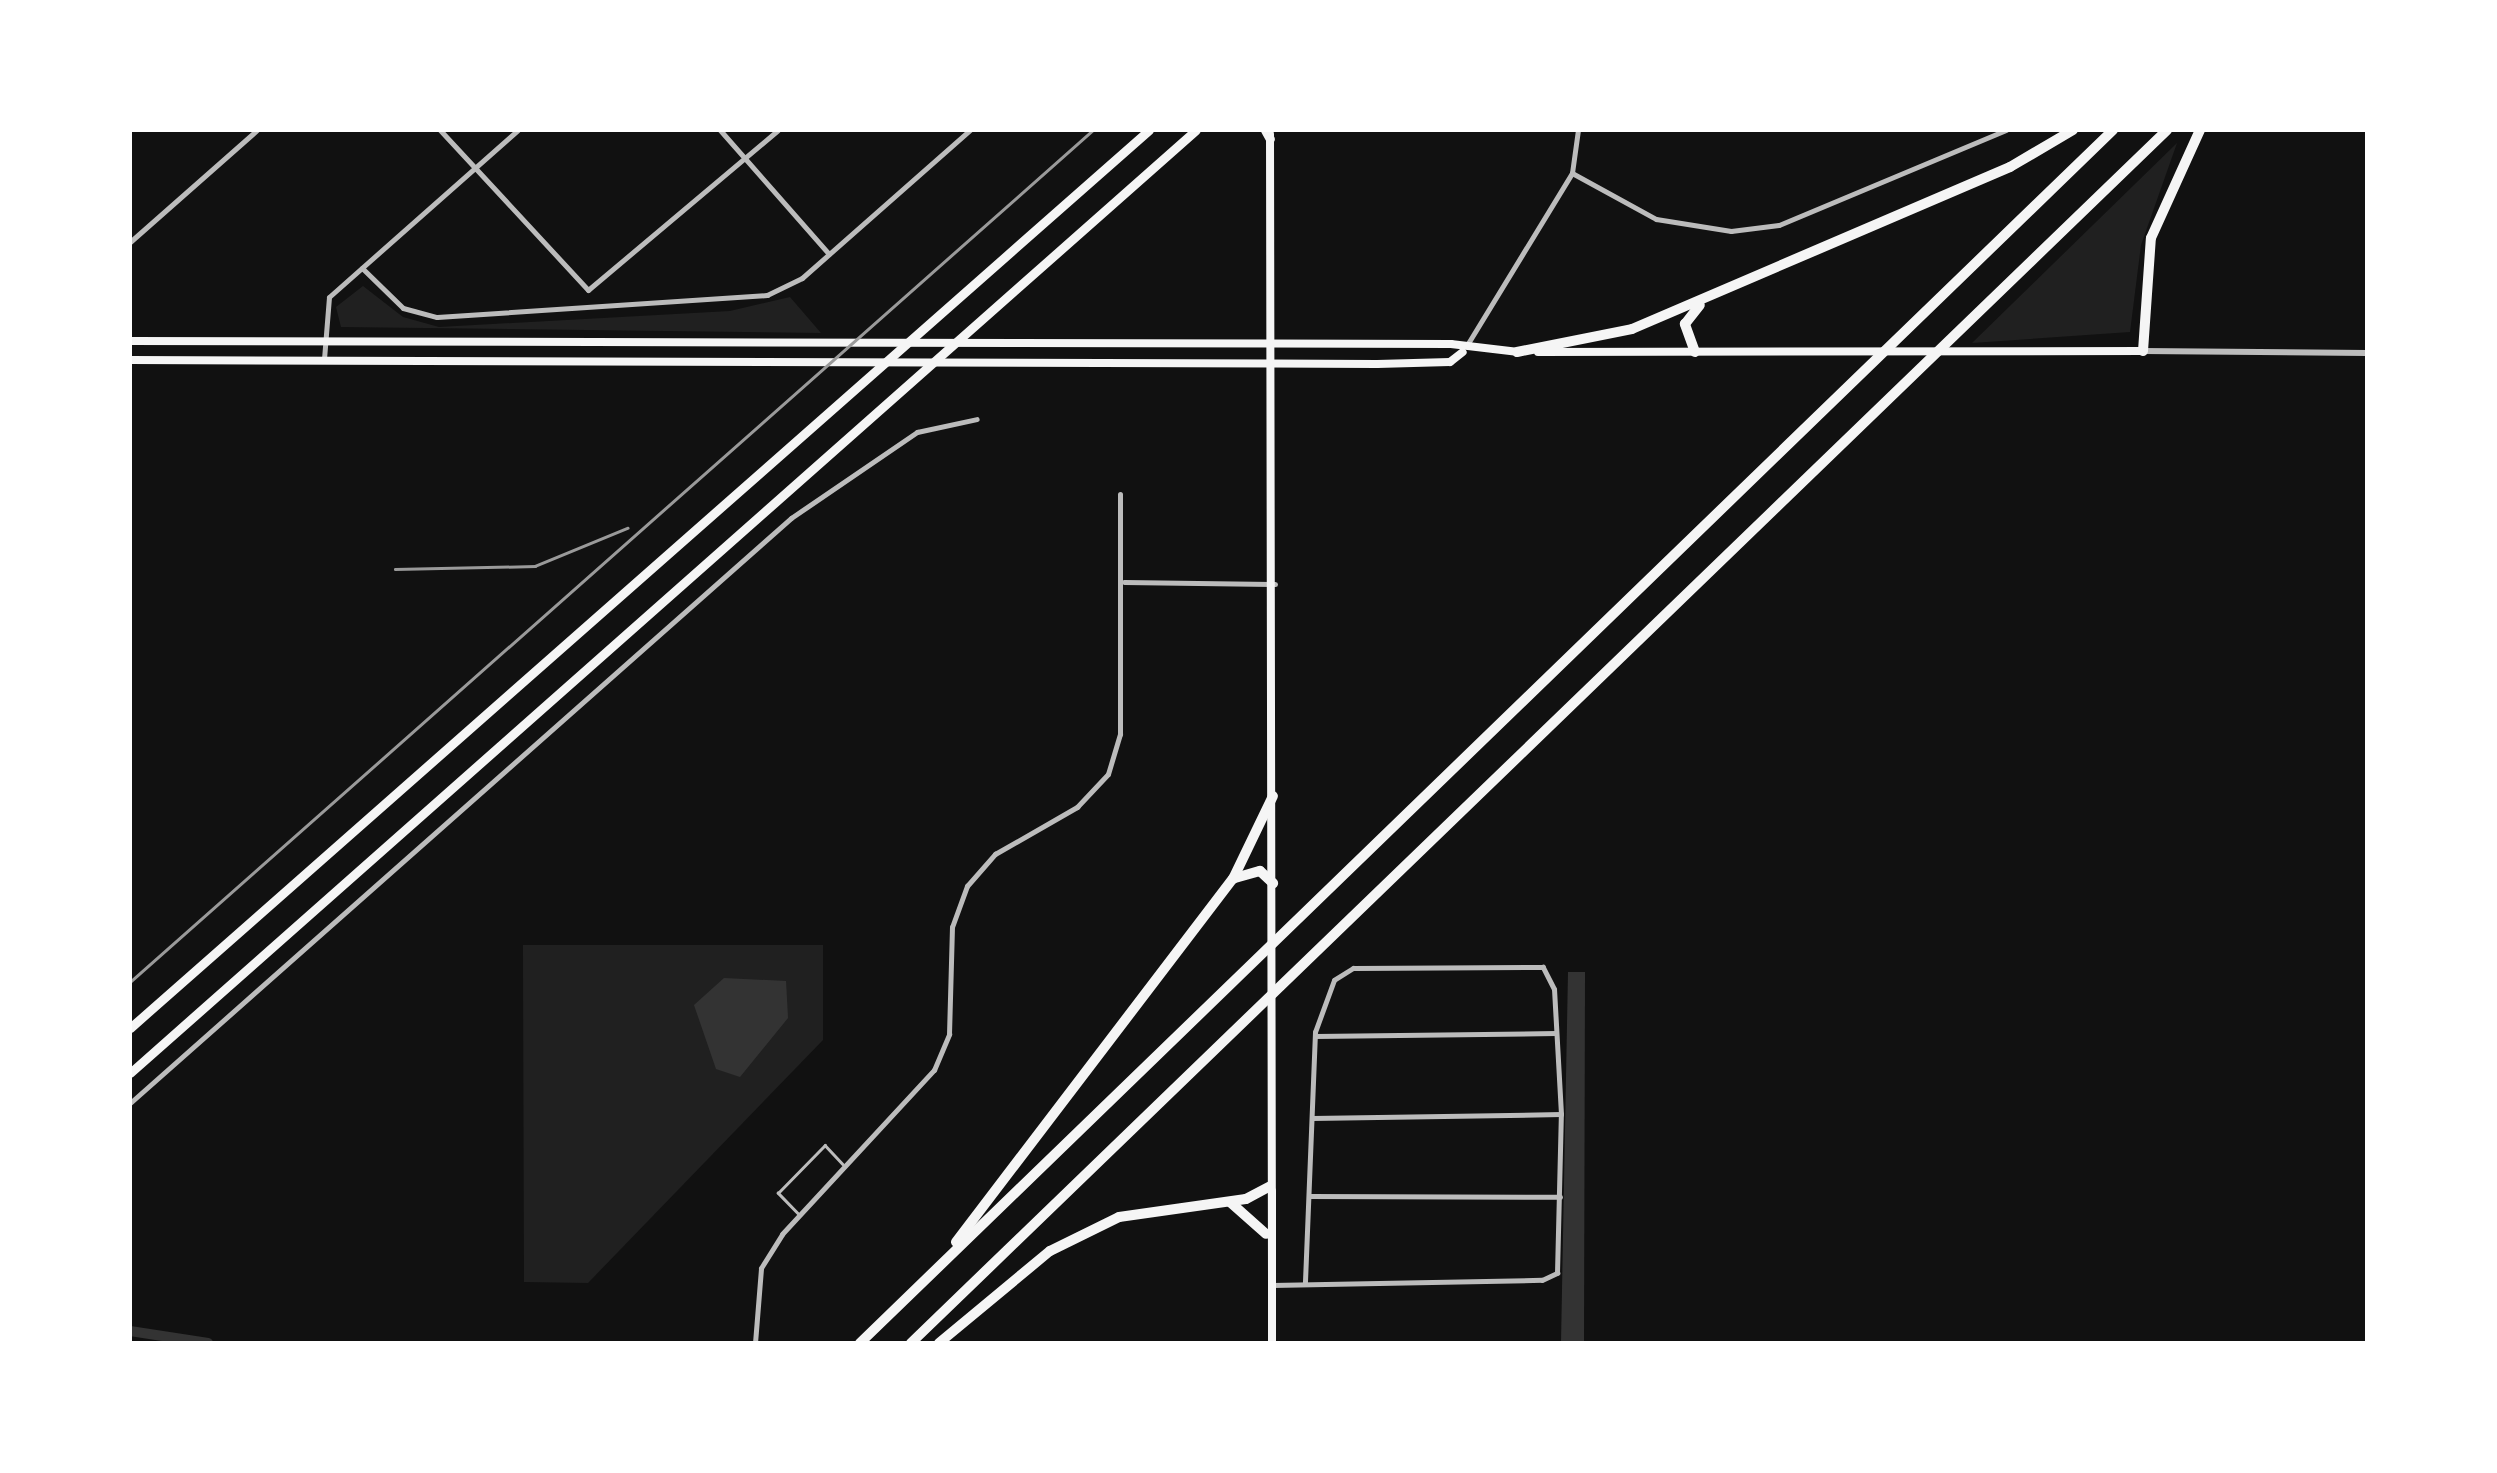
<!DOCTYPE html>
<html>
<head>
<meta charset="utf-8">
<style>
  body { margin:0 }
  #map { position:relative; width:2497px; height:1473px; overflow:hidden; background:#111; font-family:Rubik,sans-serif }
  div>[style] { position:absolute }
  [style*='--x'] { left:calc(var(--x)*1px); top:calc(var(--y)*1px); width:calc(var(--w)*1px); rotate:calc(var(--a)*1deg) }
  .green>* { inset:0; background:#202020 }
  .water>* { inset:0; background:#333 }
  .canal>* { height:10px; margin:-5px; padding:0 5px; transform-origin:5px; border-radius:5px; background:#333 }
  .service>* { height:2.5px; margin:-1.25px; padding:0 1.25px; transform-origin:1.25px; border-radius:1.25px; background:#bcbcbc }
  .minor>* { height:5px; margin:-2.5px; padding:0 2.5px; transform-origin:2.5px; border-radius:2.5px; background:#bcbcbc }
  .tertiary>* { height:6px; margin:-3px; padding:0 3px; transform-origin:3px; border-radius:3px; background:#bcbcbc }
  .secondary>* { height:8px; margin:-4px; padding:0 4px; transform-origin:4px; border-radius:4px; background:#f5f5f5 }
  .primary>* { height:9px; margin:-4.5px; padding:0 4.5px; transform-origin:4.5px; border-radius:4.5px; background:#f5f5f5 }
  .motorway>* { height:10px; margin:-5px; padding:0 5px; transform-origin:5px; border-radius:5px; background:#f5f5f5 }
  .rail>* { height:2.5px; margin:-1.25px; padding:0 1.25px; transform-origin:1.25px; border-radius:1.25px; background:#9a9a9a }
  span { translate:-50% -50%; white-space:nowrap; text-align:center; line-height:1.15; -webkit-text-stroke:10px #fff; paint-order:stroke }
  .frame { position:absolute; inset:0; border:132px solid #fff; pointer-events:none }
</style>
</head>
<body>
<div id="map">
  <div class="green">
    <div style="clip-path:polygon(2177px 143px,2141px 245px,2130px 332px,1972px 343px)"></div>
    <div style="clip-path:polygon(363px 286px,403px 317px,439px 327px,730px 311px,790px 297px,821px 333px,341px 327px,336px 307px)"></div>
    <div style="clip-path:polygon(523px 945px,823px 945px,823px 1040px,588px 1283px,524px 1282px)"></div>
  </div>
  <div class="water">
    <div style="clip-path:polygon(1568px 972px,1585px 972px,1584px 1343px,1561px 1343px)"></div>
    <div style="clip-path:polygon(724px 978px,786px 981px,788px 1018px,740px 1077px,716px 1069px,694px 1005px)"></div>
  </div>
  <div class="canal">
    <div style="--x:130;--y:1331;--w:79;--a:8.7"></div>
  </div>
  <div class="service">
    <div style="--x:798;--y:1214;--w:29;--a:-134"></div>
    <div style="--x:778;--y:1193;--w:67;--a:-45.6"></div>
    <div style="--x:825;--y:1145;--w:26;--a:47"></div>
  </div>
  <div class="minor">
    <div style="--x:440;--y:130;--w:218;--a:47.2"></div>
    <div style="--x:588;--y:290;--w:248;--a:-40.1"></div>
    <div style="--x:720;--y:130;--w:165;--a:48.7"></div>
    <div style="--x:1572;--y:173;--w:96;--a:28.7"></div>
    <div style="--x:1656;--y:219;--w:76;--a:9.1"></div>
    <div style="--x:1731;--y:231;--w:48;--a:-7.1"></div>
    <div style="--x:1779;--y:225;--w:246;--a:-22.7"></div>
    <div style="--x:130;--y:242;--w:169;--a:-41.4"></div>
    <div style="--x:362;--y:268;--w:57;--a:44.3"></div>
    <div style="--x:403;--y:308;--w:35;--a:15"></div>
    <div style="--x:437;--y:317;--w:331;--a:-3.8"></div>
    <div style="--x:767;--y:295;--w:39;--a:-26"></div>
    <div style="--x:802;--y:278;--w:224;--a:-41.4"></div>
    <div style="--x:1467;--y:345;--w:202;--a:-58.6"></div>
    <div style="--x:1572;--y:173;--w:43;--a:-82.1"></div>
    <div style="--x:324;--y:359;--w:62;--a:-85.4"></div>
    <div style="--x:329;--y:297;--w:252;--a:-41.5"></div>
    <div style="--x:1124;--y:582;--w:151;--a:0.8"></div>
    <div style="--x:1315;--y:1036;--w:241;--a:-0.7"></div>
    <div style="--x:130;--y:1103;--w:883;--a:-41.51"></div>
    <div style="--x:791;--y:518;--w:153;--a:-34.3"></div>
    <div style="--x:917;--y:432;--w:61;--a:-12.2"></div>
    <div style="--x:1312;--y:1118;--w:249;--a:-0.9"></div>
    <div style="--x:1310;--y:1196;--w:250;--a:0.2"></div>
    <div style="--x:1272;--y:1285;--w:270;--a:-1.1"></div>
    <div style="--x:1542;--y:1280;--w:17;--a:-25"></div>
    <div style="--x:1557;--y:1273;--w:159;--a:-88.6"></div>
    <div style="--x:1561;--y:1114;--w:125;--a:-93.2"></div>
    <div style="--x:1554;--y:989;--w:25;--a:-117"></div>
    <div style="--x:1543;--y:967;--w:190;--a:179.7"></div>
    <div style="--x:1353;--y:968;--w:22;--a:148"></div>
    <div style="--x:1334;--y:980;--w:55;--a:110.1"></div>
    <div style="--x:1315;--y:1032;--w:252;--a:92.3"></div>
    <div style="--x:755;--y:1343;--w:75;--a:-85.4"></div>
    <div style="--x:761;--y:1268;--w:40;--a:-58"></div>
    <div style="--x:782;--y:1234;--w:224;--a:-47.2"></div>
    <div style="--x:934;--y:1070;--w:39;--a:-67"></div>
    <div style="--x:949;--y:1034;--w:107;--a:-88.4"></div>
    <div style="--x:952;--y:927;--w:44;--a:-69.9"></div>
    <div style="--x:967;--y:886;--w:43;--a:-48.8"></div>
    <div style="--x:995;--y:854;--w:95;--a:-29.8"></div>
    <div style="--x:1077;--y:807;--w:45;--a:-46.8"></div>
    <div style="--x:1108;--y:774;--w:42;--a:-73.3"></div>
    <div style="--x:1120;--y:734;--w:240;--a:-90"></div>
  </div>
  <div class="tertiary">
    <div style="--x:2143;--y:351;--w:224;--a:0.5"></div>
  </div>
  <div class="secondary">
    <div style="--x:1270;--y:134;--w:1151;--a:89.9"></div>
    <div style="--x:130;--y:341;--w:1321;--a:0.13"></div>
    <div style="--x:1451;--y:344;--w:68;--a:6.7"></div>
    <div style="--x:1538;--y:352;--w:605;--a:-0.09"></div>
    <div style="--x:130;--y:360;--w:1247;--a:0.18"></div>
    <div style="--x:1377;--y:364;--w:73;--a:-1.6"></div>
    <div style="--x:1450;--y:362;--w:16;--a:-38"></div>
    <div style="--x:1272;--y:1191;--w:152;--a:90"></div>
  </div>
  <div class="primary">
    <div style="--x:1265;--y:130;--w:10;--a:61"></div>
    <div style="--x:130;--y:1028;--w:1358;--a:-41.39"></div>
    <div style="--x:130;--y:1073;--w:1423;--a:-41.5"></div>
  </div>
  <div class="motorway">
    <div style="--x:2143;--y:351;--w:113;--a:-86"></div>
    <div style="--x:2151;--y:238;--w:119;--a:-65.6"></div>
    <div style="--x:1517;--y:352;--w:117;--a:-11.3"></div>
    <div style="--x:1632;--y:329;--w:411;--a:-23.2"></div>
    <div style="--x:2010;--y:167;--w:73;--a:-30.4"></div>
    <div style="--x:1695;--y:352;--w:30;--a:-110"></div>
    <div style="--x:1685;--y:324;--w:24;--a:-52"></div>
    <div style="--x:1235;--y:878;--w:26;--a:-16"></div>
    <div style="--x:1260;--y:871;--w:18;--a:43"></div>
    <div style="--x:1230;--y:1202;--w:48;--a:41.6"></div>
    <div style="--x:956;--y:1242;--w:457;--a:-52.7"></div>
    <div style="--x:1233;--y:879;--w:92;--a:-64.3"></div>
    <div style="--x:860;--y:1343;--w:1744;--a:-44.07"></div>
    <div style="--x:911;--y:1343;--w:1746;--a:-44"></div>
    <div style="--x:939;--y:1343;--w:144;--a:-39.7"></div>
    <div style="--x:1050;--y:1251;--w:77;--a:-26.2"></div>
    <div style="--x:1119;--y:1217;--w:128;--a:-8.1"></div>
    <div style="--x:1246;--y:1199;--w:27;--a:-28"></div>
  </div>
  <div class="rail">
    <div style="--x:395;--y:569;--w:140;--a:-1.2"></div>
    <div style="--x:535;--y:566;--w:100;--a:-22.4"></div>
    <div style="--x:130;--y:982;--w:1286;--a:-41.5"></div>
  </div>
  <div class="frame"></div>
</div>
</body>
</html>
